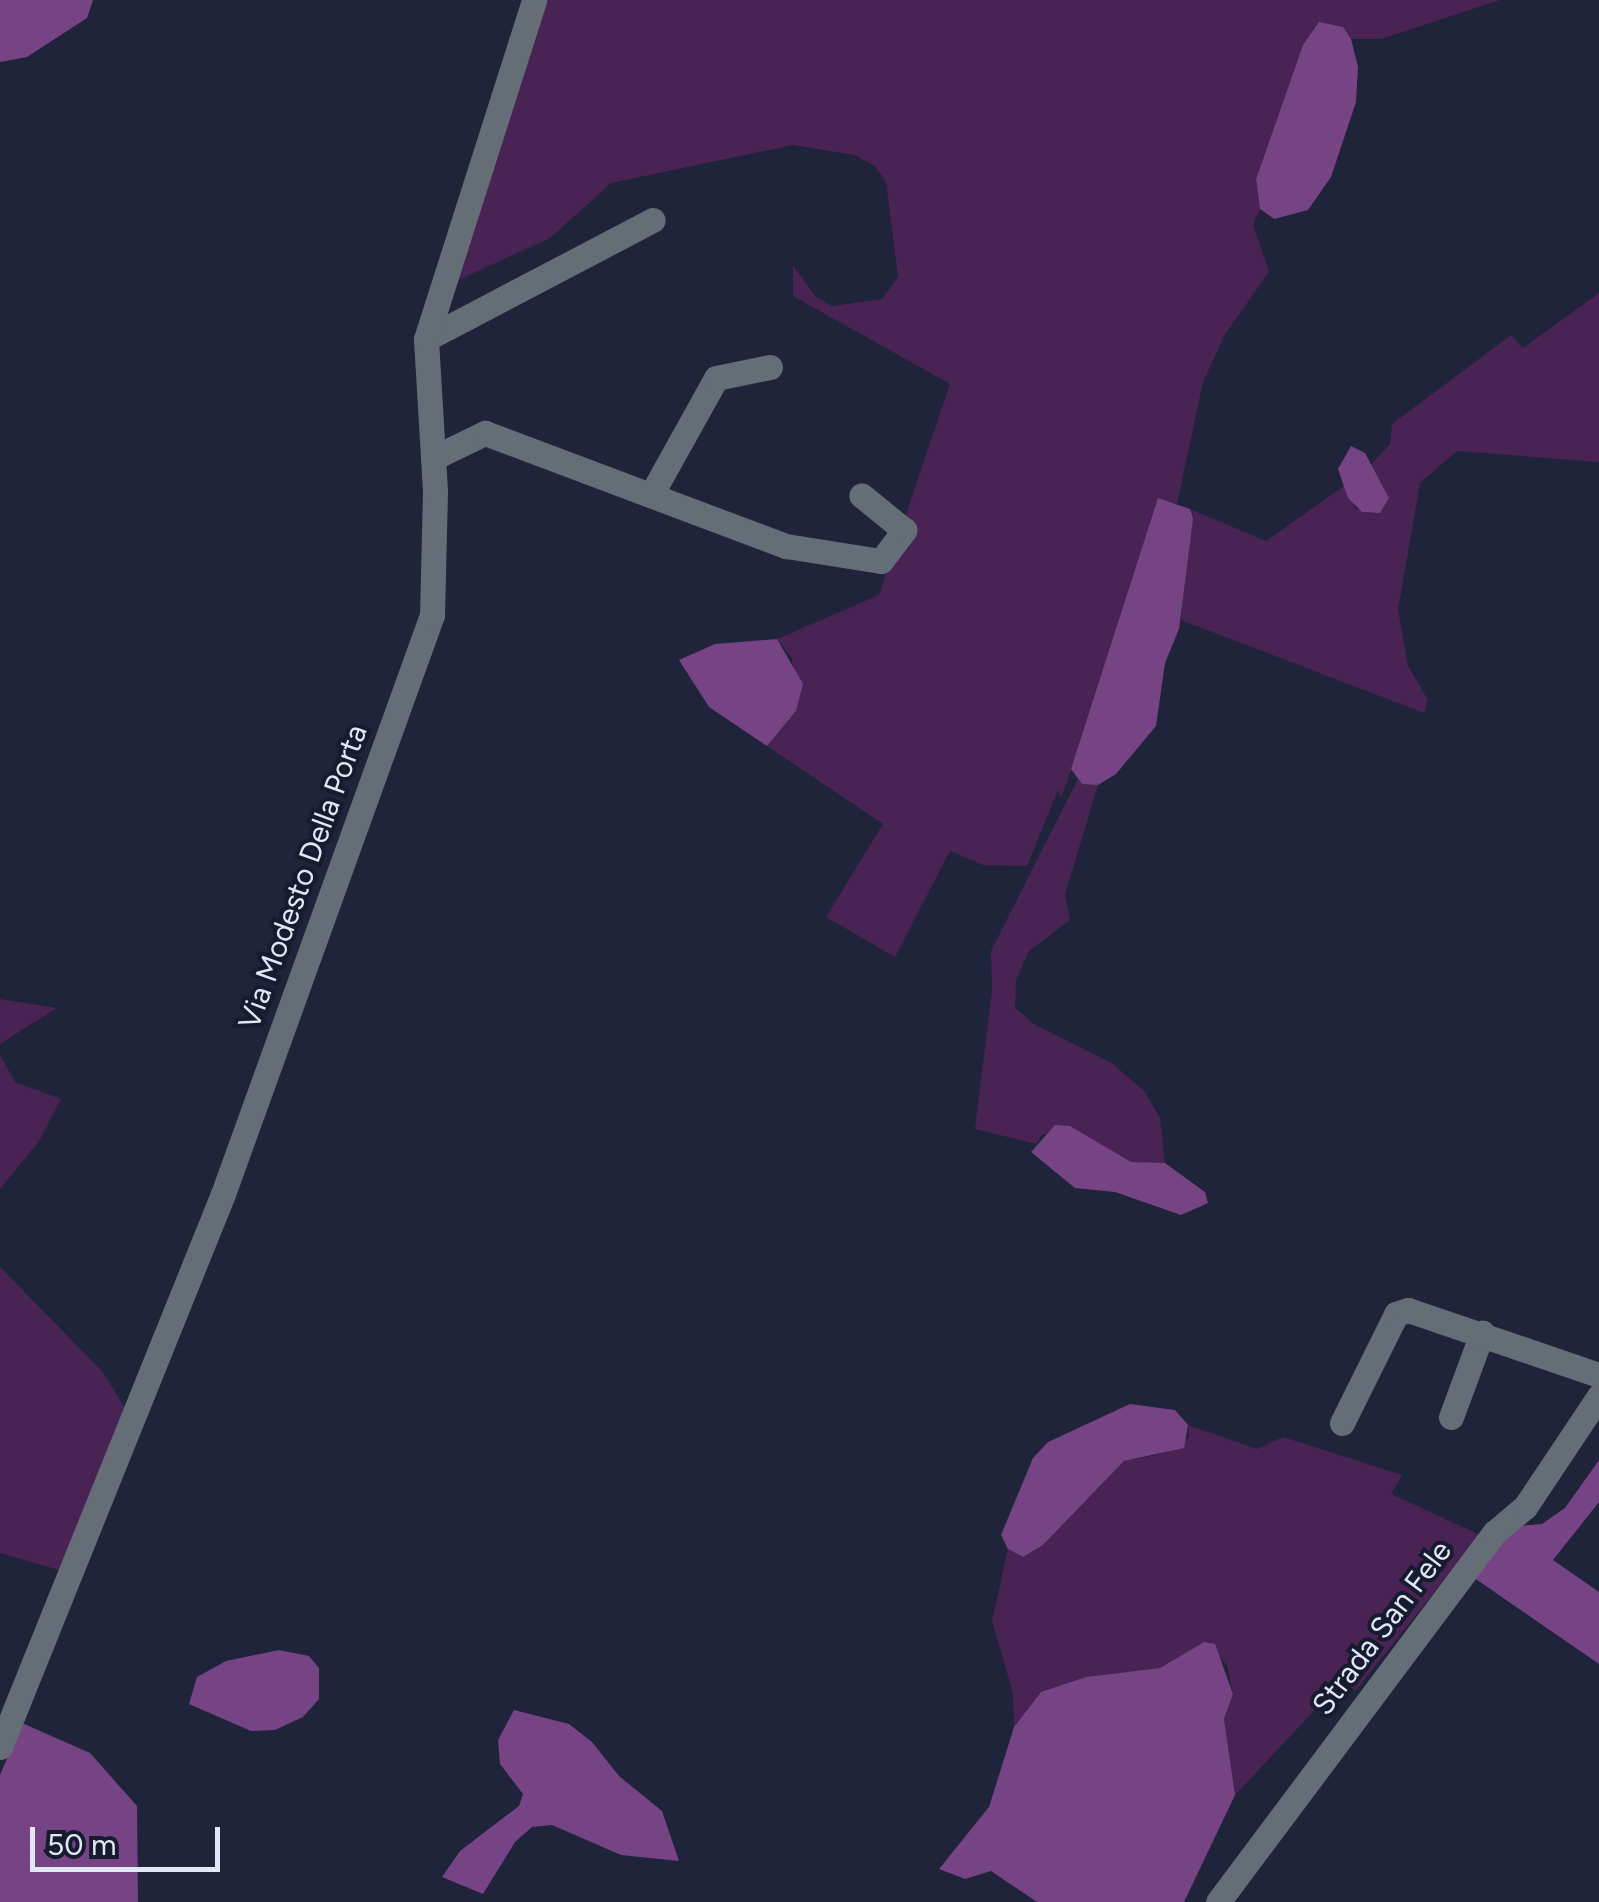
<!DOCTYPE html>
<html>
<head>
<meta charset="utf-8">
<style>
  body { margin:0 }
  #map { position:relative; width:1599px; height:1902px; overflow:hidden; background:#1f243a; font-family:Figtree,sans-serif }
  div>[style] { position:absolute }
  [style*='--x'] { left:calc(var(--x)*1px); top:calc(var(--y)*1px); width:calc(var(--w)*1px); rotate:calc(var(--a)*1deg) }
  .green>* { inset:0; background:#492354 }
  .forest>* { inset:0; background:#764385 }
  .minor>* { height:25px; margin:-12.5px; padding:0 12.5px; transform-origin:12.5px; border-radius:12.5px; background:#656d77 }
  span { translate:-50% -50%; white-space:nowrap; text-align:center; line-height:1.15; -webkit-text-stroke:8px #161b2f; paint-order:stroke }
  .street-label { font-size:30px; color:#e2e6f5 }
  .scale { position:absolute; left:30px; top:1827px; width:190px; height:45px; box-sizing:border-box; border:5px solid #e2e6f5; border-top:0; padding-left:12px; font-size:30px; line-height:35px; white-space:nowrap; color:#e2e6f5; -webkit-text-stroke:8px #161b2f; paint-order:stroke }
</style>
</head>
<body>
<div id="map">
  <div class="green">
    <div style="clip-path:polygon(540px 0,1500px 0,1381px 39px,1351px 39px,1342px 27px,1303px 45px,1256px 179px,1260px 209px,1253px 225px,1269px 272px,1225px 334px,1203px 382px,1177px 504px,1158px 499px,1118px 639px,1061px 798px,1058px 790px,1027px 866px,983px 865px,950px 851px,895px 957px,826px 917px,883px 824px,767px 746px,796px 711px,792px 658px,777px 639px,879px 595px,950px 384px,793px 296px,793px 265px,816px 297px,832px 306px,882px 299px,898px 277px,886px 182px,875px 166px,854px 155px,793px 145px,611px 183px,550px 238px,454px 282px)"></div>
    <div style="clip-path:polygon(1599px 293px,1599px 462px,1457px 451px,1420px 483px,1398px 610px,1408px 666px,1428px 700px,1424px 713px,1181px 620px,1190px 509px,1266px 541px,1344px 486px,1355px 508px,1372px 514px,1384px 488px,1370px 466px,1390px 444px,1392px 424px,1511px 335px,1523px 348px)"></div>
    <div style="clip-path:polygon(1078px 779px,1098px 785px,1065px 894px,1070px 920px,1029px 951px,1016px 980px,1015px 1008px,1035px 1025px,1113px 1064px,1145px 1092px,1160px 1118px,1165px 1163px,1131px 1163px,1070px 1126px,1042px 1135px,1036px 1144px,975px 1129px,992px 991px,991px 951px)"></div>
    <div style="clip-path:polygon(0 999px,57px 1008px,0 1044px)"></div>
    <div style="clip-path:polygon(0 1055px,15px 1082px,61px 1099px,39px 1141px,0 1189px)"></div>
    <div style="clip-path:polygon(0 1267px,102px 1371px,125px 1408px,59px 1570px,0 1553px)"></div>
    <div style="clip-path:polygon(1188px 1425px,1257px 1449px,1283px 1437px,1402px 1475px,1391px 1494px,1480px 1535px,1356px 1690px,1340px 1683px,1235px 1795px,1224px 1719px,1233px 1694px,1227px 1665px,1204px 1642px,1160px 1668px,1086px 1677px,1041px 1692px,1014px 1727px,1013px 1693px,992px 1621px,1008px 1549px,1023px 1557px,1043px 1545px,1124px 1461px,1157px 1455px,1189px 1438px)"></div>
  </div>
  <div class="forest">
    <div style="clip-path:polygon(0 0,93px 0,87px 18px,27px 57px,0 62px)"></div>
    <div style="clip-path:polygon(1319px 22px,1343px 27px,1351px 39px,1358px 67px,1356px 102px,1331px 177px,1308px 210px,1274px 219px,1260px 209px,1256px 179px,1303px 45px)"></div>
    <div style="clip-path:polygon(1351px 446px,1365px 453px,1389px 498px,1380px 513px,1362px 512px,1348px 498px,1338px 469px)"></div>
    <div style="clip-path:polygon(1158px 498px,1190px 509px,1193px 519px,1179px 629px,1165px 663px,1156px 726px,1116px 774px,1098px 785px,1082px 784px,1071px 769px)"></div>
    <div style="clip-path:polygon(777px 639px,803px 684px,796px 711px,767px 746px,709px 707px,679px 660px,715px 644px)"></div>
    <div style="clip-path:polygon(1055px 1125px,1070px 1126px,1131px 1162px,1165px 1163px,1205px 1192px,1208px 1203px,1181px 1215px,1115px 1192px,1075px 1188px,1031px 1152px)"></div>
    <div style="clip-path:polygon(1130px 1404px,1175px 1410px,1188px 1425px,1184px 1448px,1124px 1461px,1043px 1545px,1023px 1557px,1008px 1549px,1001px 1535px,1033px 1458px,1048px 1442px)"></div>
    <div style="clip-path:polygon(1599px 1460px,1599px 1502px,1553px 1560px,1599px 1592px,1599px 1664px,1470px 1575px,1506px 1527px,1542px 1524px,1565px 1508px)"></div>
    <div style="clip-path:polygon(1204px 1642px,1215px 1644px,1233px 1694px,1224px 1719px,1235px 1795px,1184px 1902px,1037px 1902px,991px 1871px,965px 1879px,939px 1869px,989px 1807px,1014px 1727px,1041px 1692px,1086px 1677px,1160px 1668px)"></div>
    <div style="clip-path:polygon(279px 1650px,309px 1656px,319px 1668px,319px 1699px,303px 1717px,275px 1730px,251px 1731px,189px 1704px,197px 1677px,226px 1661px)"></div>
    <div style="clip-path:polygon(514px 1710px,569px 1724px,592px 1742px,619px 1776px,662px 1811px,679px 1861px,621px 1855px,552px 1825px,532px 1827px,515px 1842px,483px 1894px,442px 1877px,460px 1851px,519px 1806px,523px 1794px,500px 1764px,498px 1740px)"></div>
    <div style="clip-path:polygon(22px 1723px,90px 1753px,137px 1806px,138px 1902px,0 1902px,0 1775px)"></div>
  </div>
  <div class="minor">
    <div style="--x:426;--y:339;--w:256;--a:-27.7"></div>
    <div style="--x:433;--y:458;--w:58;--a:-25.7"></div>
    <div style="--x:485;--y:433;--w:322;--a:20.6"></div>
    <div style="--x:786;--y:546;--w:96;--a:9"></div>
    <div style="--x:881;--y:561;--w:39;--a:-53"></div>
    <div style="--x:904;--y:530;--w:55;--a:-140.9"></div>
    <div style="--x:651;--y:495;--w:134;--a:-60.9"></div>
    <div style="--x:716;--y:378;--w:55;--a:-11.5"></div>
    <div style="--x:1451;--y:1417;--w:90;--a:-69.7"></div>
    <div style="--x:1342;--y:1423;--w:122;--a:-63.6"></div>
    <div style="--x:1396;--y:1314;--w:13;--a:-18"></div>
    <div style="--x:1408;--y:1310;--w:202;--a:18.8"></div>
    <div style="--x:0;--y:1747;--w:596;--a:-68.04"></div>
    <div style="--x:223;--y:1194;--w:616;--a:-70.15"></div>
    <div style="--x:432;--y:615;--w:124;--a:-88.6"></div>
    <div style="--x:435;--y:491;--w:152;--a:-93.4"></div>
    <div style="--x:426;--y:339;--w:356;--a:-72.3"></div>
    <div style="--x:1218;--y:1902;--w:462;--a:-53.2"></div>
    <div style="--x:1495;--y:1532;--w:39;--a:-40"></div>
    <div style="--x:1525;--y:1507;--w:133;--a:-56.3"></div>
  </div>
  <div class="street-label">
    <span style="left:303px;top:877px;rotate:-70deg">Via Modesto Della Porta</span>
    <span style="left:1382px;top:1628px;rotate:-53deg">Strada San Fele</span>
  </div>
  <div class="scale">50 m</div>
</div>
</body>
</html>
